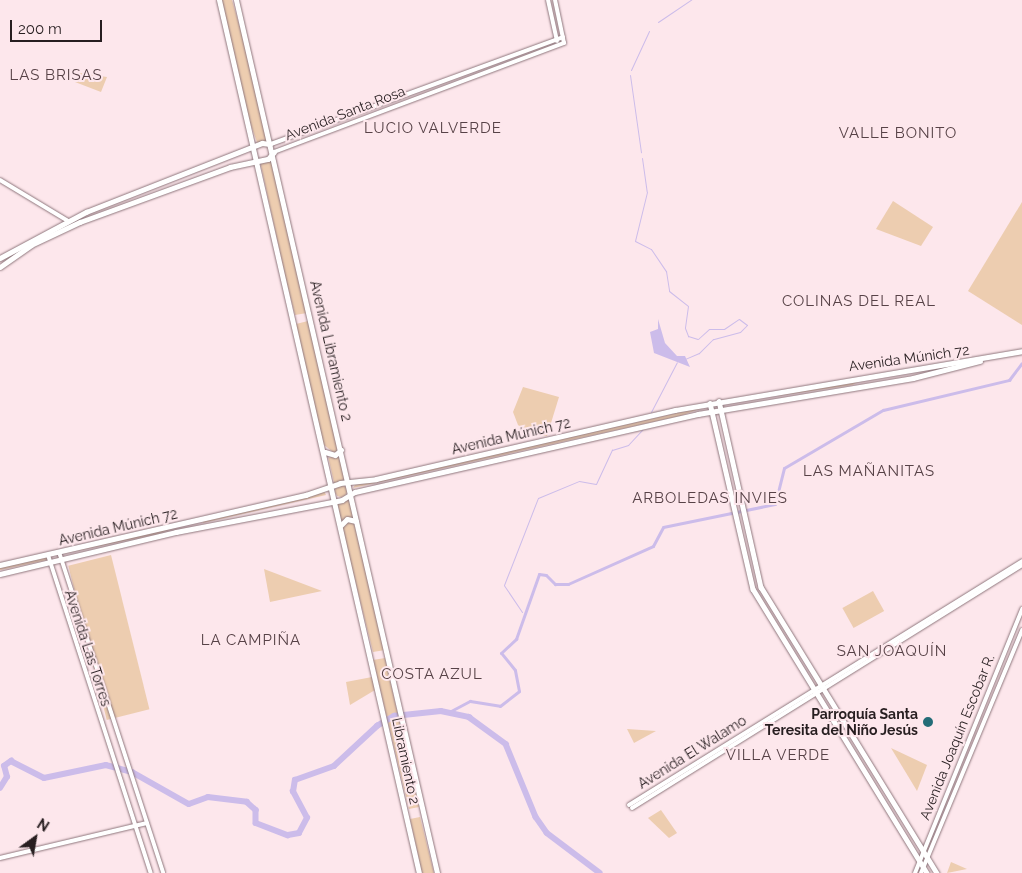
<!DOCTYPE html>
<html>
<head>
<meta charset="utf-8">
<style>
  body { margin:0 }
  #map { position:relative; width:1022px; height:873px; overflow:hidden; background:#fde7ec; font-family:Raleway,sans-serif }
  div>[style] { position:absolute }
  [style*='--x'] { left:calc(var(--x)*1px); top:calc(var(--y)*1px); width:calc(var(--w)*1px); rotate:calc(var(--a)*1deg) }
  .green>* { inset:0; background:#edcdb0; transform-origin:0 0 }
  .round { border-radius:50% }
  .water>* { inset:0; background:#ccbcea }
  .stream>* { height:1px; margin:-0.5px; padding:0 0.5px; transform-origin:0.5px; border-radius:0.5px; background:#ccbcea }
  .canal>* { height:3px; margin:-1.5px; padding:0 1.5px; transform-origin:1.5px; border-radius:1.5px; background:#ccbcea }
  .river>* { height:5.5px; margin:-2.75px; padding:0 2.75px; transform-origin:2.75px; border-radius:2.75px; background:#ccbcea }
  .roads { filter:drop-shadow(0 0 1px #8f777d) drop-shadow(0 0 1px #8f777d) }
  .tertiary>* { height:4px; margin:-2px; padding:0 2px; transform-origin:2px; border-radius:2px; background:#fff }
  .secondary>* { height:4.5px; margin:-2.25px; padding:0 2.25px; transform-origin:2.25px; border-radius:2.25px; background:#fff }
  .primary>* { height:5px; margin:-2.5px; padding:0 2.5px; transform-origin:2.5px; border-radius:2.5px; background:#fff }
  .dots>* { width:14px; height:14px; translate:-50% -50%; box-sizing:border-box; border:2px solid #fde7ec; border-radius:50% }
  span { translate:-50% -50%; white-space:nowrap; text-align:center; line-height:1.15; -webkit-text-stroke:4px #fde7ec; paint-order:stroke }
  .street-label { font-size:14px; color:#271e20 }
  .poi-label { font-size:14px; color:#271e20; font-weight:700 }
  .right { translate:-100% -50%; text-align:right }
  .neighbourhood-label { font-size:15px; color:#574247; letter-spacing:1px }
  .north { position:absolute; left:10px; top:813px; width:50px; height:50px; -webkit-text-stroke:4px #fde7ec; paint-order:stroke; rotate:32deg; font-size:14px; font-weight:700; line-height:20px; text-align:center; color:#271e20 }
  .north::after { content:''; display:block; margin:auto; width:18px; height:22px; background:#271e20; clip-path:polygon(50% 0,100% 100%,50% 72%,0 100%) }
  .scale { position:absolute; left:10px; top:20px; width:92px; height:22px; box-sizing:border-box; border:2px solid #271e20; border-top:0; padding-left:6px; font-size:15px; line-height:18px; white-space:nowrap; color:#271e20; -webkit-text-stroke:4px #fde7ec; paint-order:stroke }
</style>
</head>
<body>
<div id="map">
  <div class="green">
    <div style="clip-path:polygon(220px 0,232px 0,241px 31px,268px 140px,258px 145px,244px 106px)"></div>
    <div style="clip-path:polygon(80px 73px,107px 77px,101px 92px,75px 82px)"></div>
    <div style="clip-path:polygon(271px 158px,307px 313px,295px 315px,286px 280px,260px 161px)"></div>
    <div style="clip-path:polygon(893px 201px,933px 227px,921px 246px,876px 229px)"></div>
    <div style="clip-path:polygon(1022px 202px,1022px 325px,968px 291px)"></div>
    <div style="clip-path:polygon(308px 321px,338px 450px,334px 453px,323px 444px,296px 324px)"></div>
    <div style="clip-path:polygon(867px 378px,852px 385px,777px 396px,777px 394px)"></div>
    <div style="clip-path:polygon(523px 387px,559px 397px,547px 436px,529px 433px,518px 425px,513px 412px)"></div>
    <div style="clip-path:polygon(708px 406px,680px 416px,353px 488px,355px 485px)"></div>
    <div style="left:340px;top:455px;width:27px;height:12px;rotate:77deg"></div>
    <div class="round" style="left:335px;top:485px;width:12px;height:12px"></div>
    <div style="clip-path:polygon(324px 491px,326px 495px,203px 523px,204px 520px)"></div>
    <div style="clip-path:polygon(350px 500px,353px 518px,341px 521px,337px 501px)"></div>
    <div style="clip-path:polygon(348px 520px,354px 523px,385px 650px,373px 652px,342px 529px)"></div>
    <div style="clip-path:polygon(191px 523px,157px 534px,62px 554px,64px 552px)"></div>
    <div style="left:111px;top:555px;width:159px;height:44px;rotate:76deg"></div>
    <div style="clip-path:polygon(46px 556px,47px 560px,0 570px,0 565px)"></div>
    <div style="clip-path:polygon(264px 569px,322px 591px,270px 602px)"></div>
    <div style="left:873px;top:591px;width:23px;height:35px;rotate:61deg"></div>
    <div style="clip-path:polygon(385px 658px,419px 807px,409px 809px,373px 660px)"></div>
    <div style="clip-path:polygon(372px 677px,375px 690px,350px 705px,346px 682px)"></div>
    <div style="clip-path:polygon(627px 729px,656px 731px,634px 743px)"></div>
    <div style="clip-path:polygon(891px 748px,927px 765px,917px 791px)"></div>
    <div style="clip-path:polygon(661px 810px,677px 833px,669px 838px,648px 818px)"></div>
    <div style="clip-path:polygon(420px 817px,434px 873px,422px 873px,410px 819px)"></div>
    <div style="clip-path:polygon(951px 862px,967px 869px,947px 873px)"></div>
  </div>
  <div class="water">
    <div style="clip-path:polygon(658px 319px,665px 343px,677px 356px,685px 356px,690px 367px,654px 353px,650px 332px,658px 329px)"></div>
  </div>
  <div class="stream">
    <div style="--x:658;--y:22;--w:40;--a:-34"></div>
    <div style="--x:631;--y:70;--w:43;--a:-65.2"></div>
    <div style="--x:630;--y:75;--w:78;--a:81.9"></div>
    <div style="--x:642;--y:158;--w:34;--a:82"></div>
    <div style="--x:647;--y:192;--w:50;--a:103.8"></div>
    <div style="--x:635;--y:241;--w:18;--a:27"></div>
    <div style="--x:651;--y:249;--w:27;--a:56"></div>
    <div style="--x:666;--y:271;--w:20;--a:81"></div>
    <div style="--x:669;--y:291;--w:24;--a:38"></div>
    <div style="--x:688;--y:306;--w:22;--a:98"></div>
    <div style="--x:685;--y:328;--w:9;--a:69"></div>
    <div style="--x:688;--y:336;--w:10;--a:17"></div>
    <div style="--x:698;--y:339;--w:15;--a:-42"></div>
    <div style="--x:709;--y:329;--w:15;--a:0"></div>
    <div style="--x:724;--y:329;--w:18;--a:-34"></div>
    <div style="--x:739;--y:319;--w:10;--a:37"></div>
    <div style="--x:747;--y:325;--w:10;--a:135"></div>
    <div style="--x:740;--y:332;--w:28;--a:165"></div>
    <div style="--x:713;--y:339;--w:20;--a:135"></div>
    <div style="--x:699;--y:353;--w:15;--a:157"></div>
    <div style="--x:651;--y:412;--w:56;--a:-62.5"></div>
    <div style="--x:522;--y:612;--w:32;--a:-124"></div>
    <div style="--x:504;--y:585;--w:93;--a:-68.7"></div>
    <div style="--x:538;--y:498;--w:44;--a:-22.5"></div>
    <div style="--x:579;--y:481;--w:17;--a:10"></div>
    <div style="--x:596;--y:484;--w:38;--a:-65"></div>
    <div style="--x:612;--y:450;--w:17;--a:-17"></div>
    <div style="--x:628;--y:445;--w:21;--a:-47"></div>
  </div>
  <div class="canal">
    <div style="--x:449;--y:712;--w:24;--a:-28"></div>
    <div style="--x:470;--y:701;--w:30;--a:9"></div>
    <div style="--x:500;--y:706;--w:24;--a:-38"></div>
    <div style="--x:519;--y:691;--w:21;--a:-101"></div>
    <div style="--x:515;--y:670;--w:22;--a:-129"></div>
    <div style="--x:501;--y:653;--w:21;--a:-43"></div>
    <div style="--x:516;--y:639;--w:69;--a:-70.5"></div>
    <div style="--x:539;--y:574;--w:7;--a:8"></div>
    <div style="--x:546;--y:575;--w:13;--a:45"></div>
    <div style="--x:555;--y:584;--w:13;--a:0"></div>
    <div style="--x:568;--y:584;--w:93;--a:-24.1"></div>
    <div style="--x:653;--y:546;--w:21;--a:-62"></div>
    <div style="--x:663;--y:527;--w:114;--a:-11.6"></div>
    <div style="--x:775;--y:504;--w:37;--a:-76"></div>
    <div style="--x:784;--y:468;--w:115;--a:-30.4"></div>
    <div style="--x:883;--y:410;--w:130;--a:-13.4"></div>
    <div style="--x:1009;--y:380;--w:21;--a:-53"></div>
  </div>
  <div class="river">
    <div style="--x:0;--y:788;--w:13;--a:-58"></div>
    <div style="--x:7;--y:777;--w:11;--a:-105"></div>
    <div style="--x:4;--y:766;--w:9;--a:-36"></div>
    <div style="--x:11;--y:761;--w:37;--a:27"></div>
    <div style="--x:44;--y:778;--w:63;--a:-11.8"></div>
    <div style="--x:106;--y:765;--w:27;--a:15"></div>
    <div style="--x:132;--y:772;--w:65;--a:29.3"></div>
    <div style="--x:189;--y:804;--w:20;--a:-20"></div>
    <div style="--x:208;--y:797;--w:39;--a:7"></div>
    <div style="--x:247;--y:802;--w:12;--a:42"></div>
    <div style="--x:256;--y:810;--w:13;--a:90"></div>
    <div style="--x:256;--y:823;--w:34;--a:21"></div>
    <div style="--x:288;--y:835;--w:11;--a:-10"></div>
    <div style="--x:299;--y:833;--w:17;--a:-62"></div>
    <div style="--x:307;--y:818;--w:30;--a:-118"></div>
    <div style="--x:293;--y:792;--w:12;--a:-81"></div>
    <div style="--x:295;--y:780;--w:41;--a:-19.7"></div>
    <div style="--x:334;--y:766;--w:59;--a:-42.9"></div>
    <div style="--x:377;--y:726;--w:20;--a:-30"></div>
    <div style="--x:394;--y:716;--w:47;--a:-6.1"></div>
    <div style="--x:441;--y:711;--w:29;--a:12"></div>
    <div style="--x:469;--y:717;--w:46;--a:36.1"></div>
    <div style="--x:506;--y:744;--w:79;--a:67.7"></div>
    <div style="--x:536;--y:817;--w:19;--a:55"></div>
    <div style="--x:547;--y:833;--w:66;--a:37"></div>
  </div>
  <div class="roads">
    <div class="tertiary">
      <div style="--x:548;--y:0;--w:42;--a:77.6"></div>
      <div style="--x:271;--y:144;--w:311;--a:-20.1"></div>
      <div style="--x:274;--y:152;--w:310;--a:-20.6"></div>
      <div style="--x:564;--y:43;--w:44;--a:-101.8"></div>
      <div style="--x:0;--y:180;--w:79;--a:31.1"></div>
      <div style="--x:59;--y:552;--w:337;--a:72"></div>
      <div style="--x:48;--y:555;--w:334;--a:72.1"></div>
      <div style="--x:629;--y:805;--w:463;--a:-31.8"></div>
      <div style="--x:632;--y:808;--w:460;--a:-31.9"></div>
      <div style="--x:0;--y:858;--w:151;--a:-13.4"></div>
      <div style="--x:915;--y:873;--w:285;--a:-67.9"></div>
      <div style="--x:921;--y:873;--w:263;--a:-67.4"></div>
    </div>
    <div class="secondary">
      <div style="--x:0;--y:258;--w:98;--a:-28.1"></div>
      <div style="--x:86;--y:212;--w:189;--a:-21.4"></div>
      <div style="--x:262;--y:143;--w:8;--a:7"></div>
      <div style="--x:0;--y:267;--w:38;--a:-35"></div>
      <div style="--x:31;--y:245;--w:54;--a:-25.1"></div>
      <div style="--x:80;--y:222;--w:160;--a:-20.1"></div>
      <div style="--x:230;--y:167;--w:39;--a:-12"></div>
      <div style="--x:268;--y:159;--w:9;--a:-49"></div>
      <div style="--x:719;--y:401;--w:191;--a:77.3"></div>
      <div style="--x:761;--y:587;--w:336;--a:58.4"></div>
      <div style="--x:710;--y:403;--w:191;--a:77"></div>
      <div style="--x:753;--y:589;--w:333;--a:58.5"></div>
      <div style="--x:0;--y:565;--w:314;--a:-12.9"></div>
      <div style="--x:306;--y:495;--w:36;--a:-19"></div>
      <div style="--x:340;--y:483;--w:36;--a:-6"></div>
      <div style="--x:376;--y:479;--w:307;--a:-13"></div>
      <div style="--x:675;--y:410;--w:352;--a:-9.6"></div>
      <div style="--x:0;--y:574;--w:181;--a:-13.4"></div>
      <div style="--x:176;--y:532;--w:169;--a:-10.9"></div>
      <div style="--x:342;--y:500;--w:15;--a:-32"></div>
      <div style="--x:355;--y:492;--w:352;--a:-12.8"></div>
      <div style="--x:698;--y:414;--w:218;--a:-9.5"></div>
      <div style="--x:913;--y:378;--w:69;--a:-14.2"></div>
    </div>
    <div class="primary">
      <div style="--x:219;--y:0;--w:896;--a:77.1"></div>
      <div style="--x:236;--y:0;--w:896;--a:77.03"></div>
      <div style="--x:325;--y:452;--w:10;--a:17"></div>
      <div style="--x:335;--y:455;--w:8;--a:-40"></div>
      <div style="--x:341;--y:525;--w:8;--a:-45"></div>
      <div style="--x:347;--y:519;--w:9;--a:13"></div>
    </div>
  </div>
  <div class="dots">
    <div style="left:928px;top:722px;background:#236c77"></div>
  </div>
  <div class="street-label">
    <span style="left:345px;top:113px;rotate:-21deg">Avenida Santa Rosa</span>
    <span style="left:331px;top:351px;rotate:77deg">Avenida Libramiento 2</span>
    <span style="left:909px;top:358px;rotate:-8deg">Avenida Múnich 72</span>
    <span style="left:511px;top:436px;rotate:-13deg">Avenida Múnich 72</span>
    <span style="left:118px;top:527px;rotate:-13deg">Avenida Múnich 72</span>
    <span style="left:88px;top:648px;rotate:72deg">Avenida Las Torres</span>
    <span style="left:957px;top:737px;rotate:-68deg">Avenida Joaquín Escobar R.</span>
    <span style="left:692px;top:752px;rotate:-32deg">Avenida El Walamo</span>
    <span style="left:406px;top:761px;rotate:78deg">Libramiento 2</span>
  </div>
  <div class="poi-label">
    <span class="right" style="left:918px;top:722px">Parroquía Santa<br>Teresita del Niño Jesús</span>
  </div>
  <div class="neighbourhood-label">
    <span style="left:56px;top:76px">LAS BRISAS</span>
    <span style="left:433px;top:129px">LUCIO VALVERDE</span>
    <span style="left:898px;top:134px">VALLE BONITO</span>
    <span style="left:859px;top:302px">COLINAS DEL REAL</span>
    <span style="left:869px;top:472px">LAS MAÑANITAS</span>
    <span style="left:710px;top:499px">ARBOLEDAS INVIES</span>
    <span style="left:251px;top:641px">LA CAMPIÑA</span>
    <span style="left:892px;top:652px">SAN JOAQUÍN</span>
    <span style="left:432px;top:675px">COSTA AZUL</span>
    <span style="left:778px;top:756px">VILLA VERDE</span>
  </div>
  <div class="north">N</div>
  <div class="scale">200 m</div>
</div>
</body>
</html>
